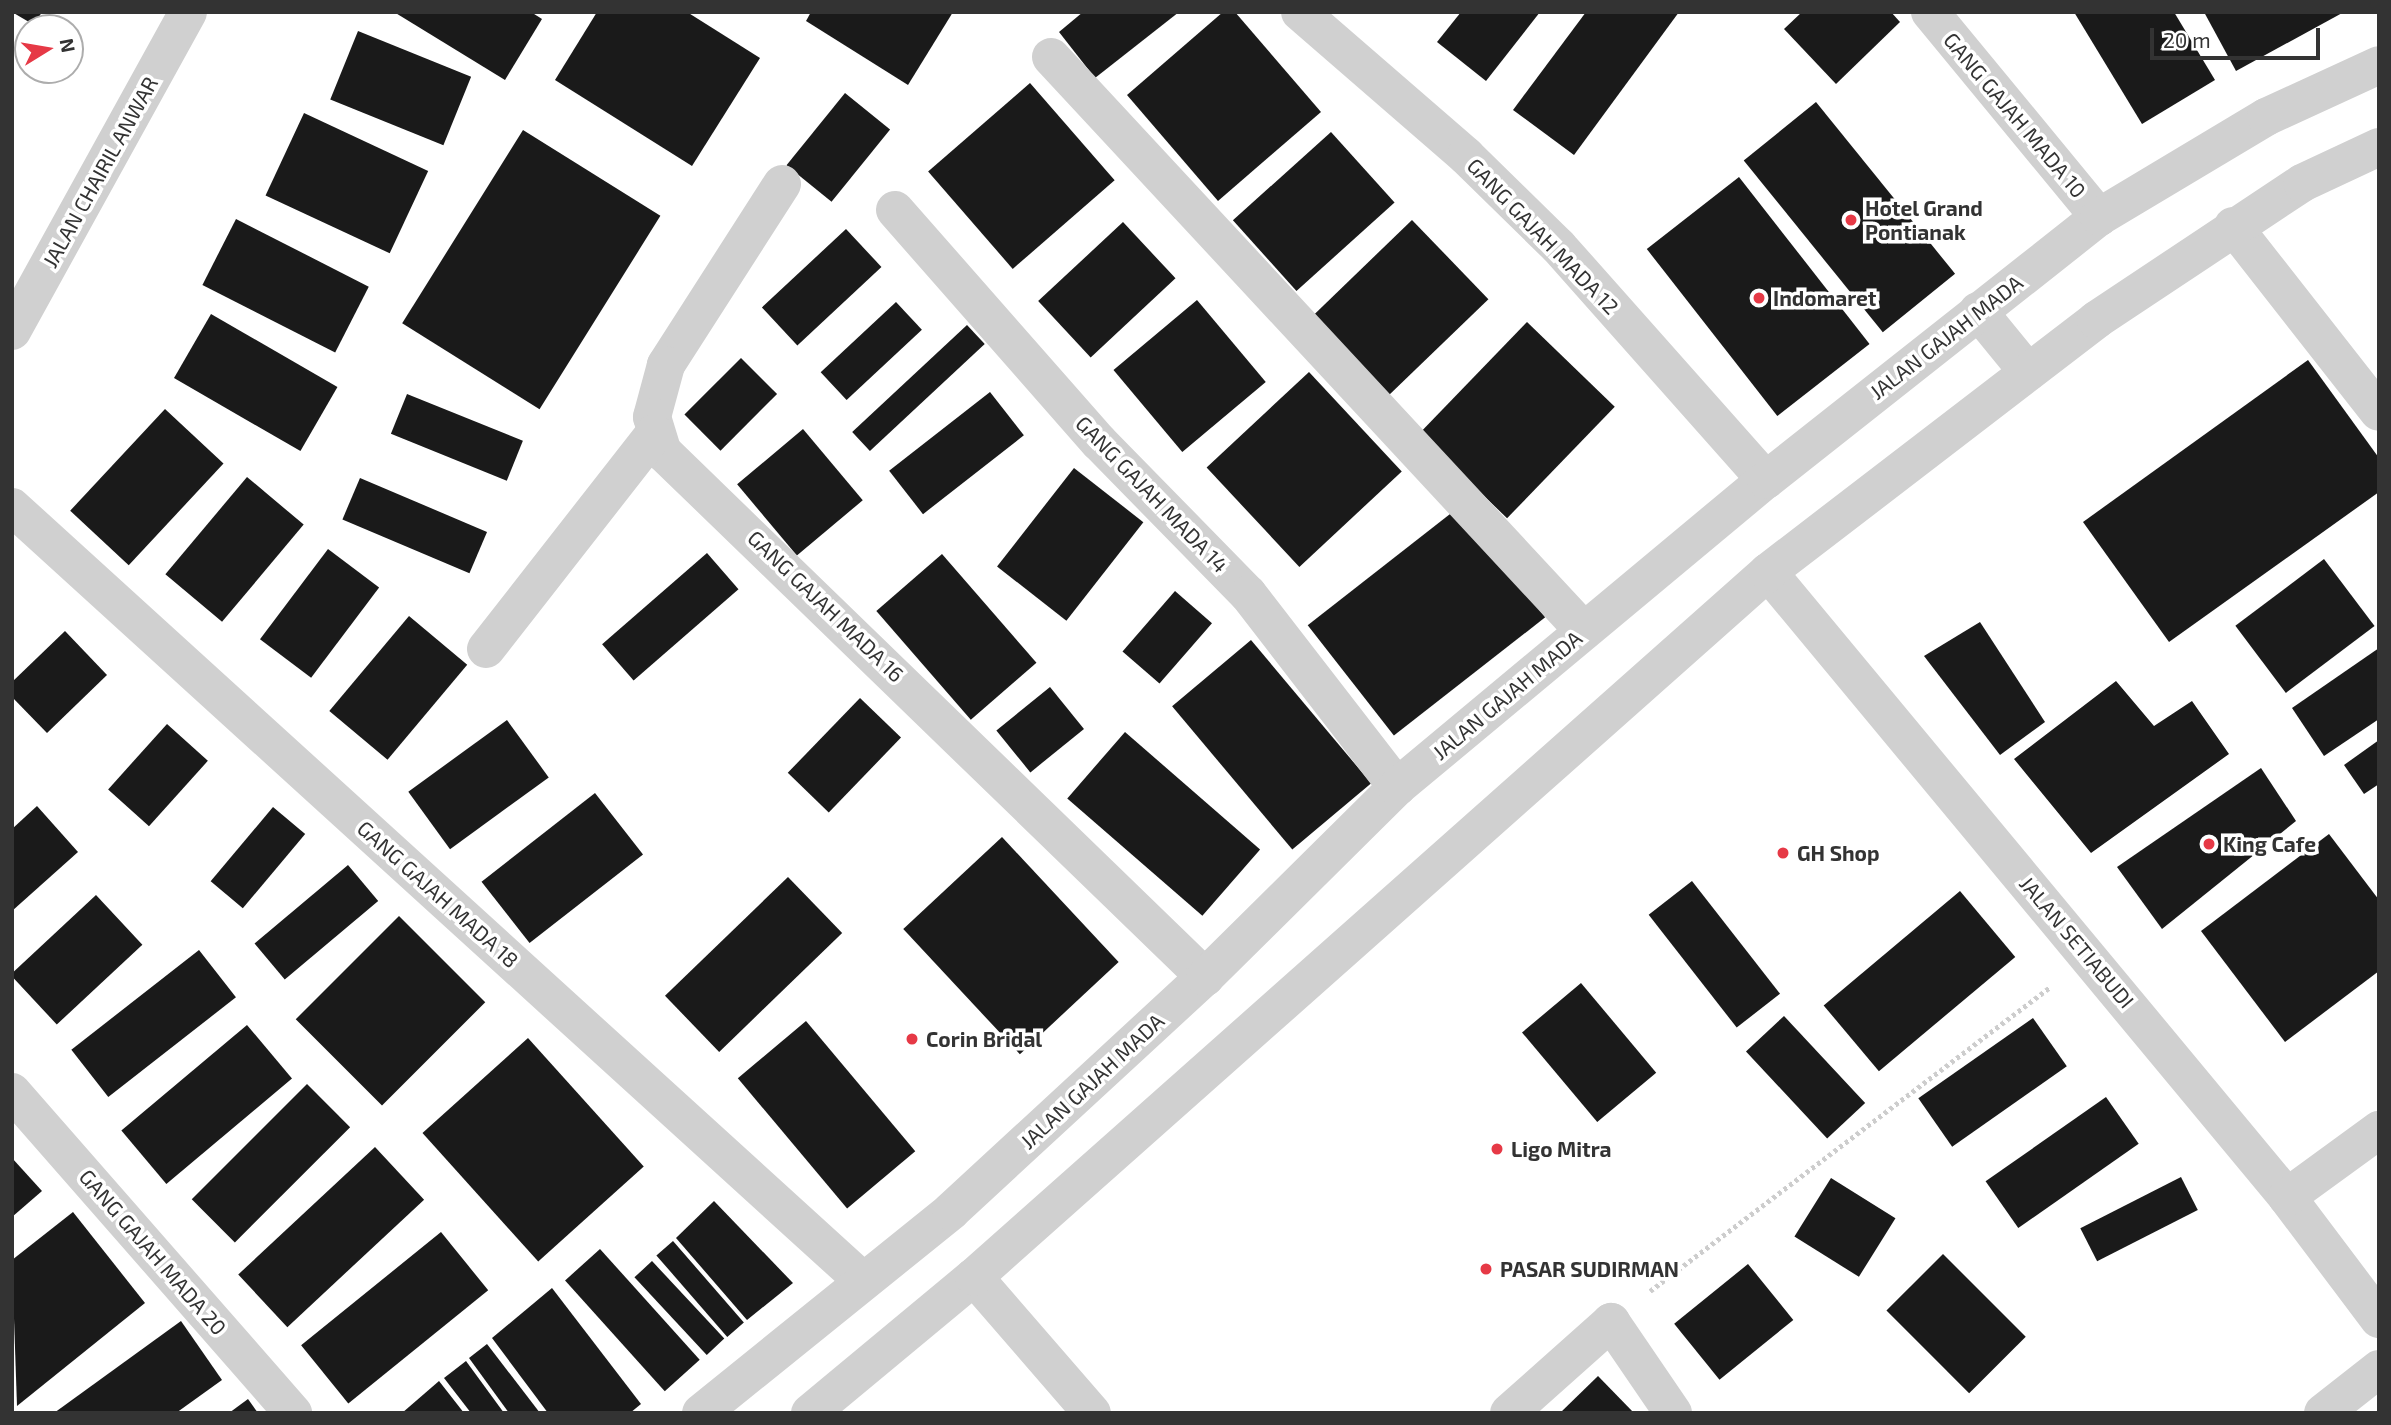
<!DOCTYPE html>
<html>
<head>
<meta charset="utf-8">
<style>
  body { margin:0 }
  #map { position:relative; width:2391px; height:1425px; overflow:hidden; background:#fff; font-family:"Exo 2",sans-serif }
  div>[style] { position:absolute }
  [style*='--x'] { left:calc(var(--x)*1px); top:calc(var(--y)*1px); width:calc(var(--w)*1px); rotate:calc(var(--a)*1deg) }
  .building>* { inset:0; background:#1a1a1a; transform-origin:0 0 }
  .path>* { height:4.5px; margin-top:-2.25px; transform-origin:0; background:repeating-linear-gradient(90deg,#cdcdcd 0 3.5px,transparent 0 7px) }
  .minor>* { height:38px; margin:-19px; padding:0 19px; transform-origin:19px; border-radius:19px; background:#d0d0d0 }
  .tertiary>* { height:38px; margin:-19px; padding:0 19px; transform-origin:19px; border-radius:19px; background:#d0d0d0 }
  .dots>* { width:19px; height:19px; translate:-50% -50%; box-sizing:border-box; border:4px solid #fff; border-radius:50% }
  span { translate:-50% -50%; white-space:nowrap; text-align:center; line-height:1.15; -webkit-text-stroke:7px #fff; paint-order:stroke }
  .street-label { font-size:21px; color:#333 }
  .poi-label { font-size:21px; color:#333; font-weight:700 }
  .left { translate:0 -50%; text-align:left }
  .frame { position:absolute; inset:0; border:14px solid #333; pointer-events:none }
  .north { position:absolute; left:14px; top:14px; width:70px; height:70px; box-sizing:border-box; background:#fff; border:2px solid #adadad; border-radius:50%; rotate:79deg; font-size:19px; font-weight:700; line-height:28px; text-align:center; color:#333 }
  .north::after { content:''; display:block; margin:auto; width:24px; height:32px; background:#e63946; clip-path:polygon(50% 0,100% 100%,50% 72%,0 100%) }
  .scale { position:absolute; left:2150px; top:28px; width:170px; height:32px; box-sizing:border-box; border:4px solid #333; border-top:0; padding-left:9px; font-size:21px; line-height:24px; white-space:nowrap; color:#333; -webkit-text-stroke:5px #fff; paint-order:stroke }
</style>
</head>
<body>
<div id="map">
  <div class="building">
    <div style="clip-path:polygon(12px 12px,42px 12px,34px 25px)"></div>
    <div style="clip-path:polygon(394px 12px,531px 12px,542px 19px,505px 80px)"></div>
    <div style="clip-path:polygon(597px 12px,687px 12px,760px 58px,692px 166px,555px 80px)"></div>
    <div style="clip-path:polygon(811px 12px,953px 12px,908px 85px,806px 21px)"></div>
    <div style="clip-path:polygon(1083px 12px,1179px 12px,1095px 78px,1059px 32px)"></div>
    <div style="clip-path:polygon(1223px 12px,1235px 12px,1321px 112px,1218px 201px,1127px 95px)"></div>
    <div style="clip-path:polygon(1461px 12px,1540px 12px,1486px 81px,1437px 42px)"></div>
    <div style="clip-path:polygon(1586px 12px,1679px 12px,1574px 155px,1513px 110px)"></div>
    <div style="clip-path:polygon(1802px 12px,1891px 12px,1900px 22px,1836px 84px,1784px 29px)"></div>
    <div style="clip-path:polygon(2074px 12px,2174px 12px,2215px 80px,2142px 124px)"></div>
    <div style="clip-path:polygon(2204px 12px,2344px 12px,2236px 71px)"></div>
    <div style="left:358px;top:31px;width:122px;height:74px;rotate:22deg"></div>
    <div style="left:1030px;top:83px;width:129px;height:135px;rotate:49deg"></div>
    <div style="left:845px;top:93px;width:58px;height:93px;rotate:39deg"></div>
    <div style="left:1816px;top:102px;width:221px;height:93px;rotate:51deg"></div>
    <div style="left:304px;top:113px;width:137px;height:91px;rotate:25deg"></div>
    <div style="left:523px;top:130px;width:162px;height:228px;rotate:32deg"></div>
    <div style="left:1331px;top:132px;width:95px;height:132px;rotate:48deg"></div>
    <div style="left:1739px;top:177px;width:212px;height:117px;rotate:52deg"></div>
    <div style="left:236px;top:219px;width:149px;height:74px;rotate:27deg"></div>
    <div style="left:1412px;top:220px;width:110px;height:141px;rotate:46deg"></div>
    <div style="left:1123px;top:222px;width:77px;height:116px;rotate:47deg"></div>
    <div style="left:846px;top:229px;width:52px;height:115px;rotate:47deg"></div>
    <div style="left:1197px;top:300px;width:107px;height:109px;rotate:50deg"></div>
    <div style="left:896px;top:302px;width:38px;height:103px;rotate:47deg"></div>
    <div style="left:211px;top:314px;width:146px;height:74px;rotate:30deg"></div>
    <div style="left:1527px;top:322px;width:122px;height:155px;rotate:44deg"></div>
    <div style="left:967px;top:325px;width:26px;height:157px;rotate:47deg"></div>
    <div style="left:741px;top:358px;width:51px;height:80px;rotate:45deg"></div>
    <div style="clip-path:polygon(2308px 360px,2379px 458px,2379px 492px,2169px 642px,2083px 522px)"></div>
    <div style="left:1309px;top:372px;width:136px;height:140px;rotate:47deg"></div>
    <div style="left:990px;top:392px;width:55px;height:128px;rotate:52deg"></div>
    <div style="left:407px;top:394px;width:125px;height:43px;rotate:22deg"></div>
    <div style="left:165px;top:409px;width:80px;height:139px;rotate:43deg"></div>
    <div style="left:803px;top:429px;width:93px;height:86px;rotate:50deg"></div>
    <div style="left:1074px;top:468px;width:88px;height:125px;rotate:38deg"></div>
    <div style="left:247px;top:477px;width:74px;height:127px;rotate:40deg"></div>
    <div style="left:360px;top:478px;width:138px;height:45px;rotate:23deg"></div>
    <div style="left:1459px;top:507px;width:140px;height:192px;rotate:52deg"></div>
    <div style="left:328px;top:549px;width:64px;height:113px;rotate:37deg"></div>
    <div style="left:707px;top:553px;width:48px;height:139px;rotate:49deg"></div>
    <div style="left:942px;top:554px;width:144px;height:87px;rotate:49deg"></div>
    <div style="left:2324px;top:559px;width:84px;height:111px;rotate:53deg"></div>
    <div style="left:1175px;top:591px;width:49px;height:80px;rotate:41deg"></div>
    <div style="left:409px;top:616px;width:76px;height:124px;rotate:40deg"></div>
    <div style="clip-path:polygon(1980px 622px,2045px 722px,2000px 755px,1924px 656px)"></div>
    <div style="clip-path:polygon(65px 631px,107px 675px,47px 733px,12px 697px,12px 682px)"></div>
    <div style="left:1251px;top:640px;width:187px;height:103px;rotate:50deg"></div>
    <div style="clip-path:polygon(2379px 648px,2379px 719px,2324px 756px,2292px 708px)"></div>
    <div style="clip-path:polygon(2116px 681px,2154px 726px,2192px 701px,2229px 754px,2091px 853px,2014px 759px)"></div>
    <div style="left:1050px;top:687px;width:54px;height:69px;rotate:51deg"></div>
    <div style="left:860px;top:698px;width:57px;height:104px;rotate:44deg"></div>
    <div style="left:507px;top:720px;width:71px;height:122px;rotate:54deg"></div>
    <div style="left:167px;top:724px;width:55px;height:88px;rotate:42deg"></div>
    <div style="left:1125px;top:732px;width:179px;height:88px;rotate:41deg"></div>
    <div style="clip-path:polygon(2379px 740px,2379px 784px,2364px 794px,2344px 765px)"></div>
    <div style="clip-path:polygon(2261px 768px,2296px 821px,2162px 929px,2117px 867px)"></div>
    <div style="left:595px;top:793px;width:78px;height:144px;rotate:52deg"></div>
    <div style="clip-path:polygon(37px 806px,78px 852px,12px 911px,12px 829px)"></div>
    <div style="left:273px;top:807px;width:42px;height:97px;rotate:40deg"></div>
    <div style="clip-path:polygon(2329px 834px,2379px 900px,2379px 971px,2285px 1042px,2201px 931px)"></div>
    <div style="left:1002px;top:837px;width:171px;height:135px;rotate:47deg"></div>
    <div style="left:348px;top:865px;width:47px;height:122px;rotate:50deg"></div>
    <div style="left:788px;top:877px;width:78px;height:171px;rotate:46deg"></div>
    <div style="left:1692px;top:881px;width:143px;height:55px;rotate:52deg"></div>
    <div style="left:1960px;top:891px;width:86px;height:178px;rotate:50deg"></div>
    <div style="left:96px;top:895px;width:68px;height:117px;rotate:47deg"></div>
    <div style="left:399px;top:916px;width:122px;height:146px;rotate:45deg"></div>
    <div style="left:199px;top:950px;width:60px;height:162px;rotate:52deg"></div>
    <div style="left:1581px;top:983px;width:117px;height:77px;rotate:50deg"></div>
    <div style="left:1784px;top:1016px;width:119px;height:52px;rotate:47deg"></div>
    <div style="left:2033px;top:1018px;width:59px;height:140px;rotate:55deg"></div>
    <div style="left:806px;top:1021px;width:170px;height:89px;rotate:50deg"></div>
    <div style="left:247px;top:1025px;width:70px;height:164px;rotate:50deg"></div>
    <div style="left:528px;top:1038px;width:173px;height:142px;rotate:48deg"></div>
    <div style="left:307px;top:1084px;width:61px;height:163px;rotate:45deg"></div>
    <div style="left:2106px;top:1097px;width:57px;height:147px;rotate:55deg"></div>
    <div style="left:375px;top:1147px;width:72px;height:187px;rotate:47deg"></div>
    <div style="clip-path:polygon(12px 1158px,42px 1191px,12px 1217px)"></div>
    <div style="left:2181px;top:1177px;width:37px;height:113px;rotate:63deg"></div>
    <div style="left:1831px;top:1178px;width:76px;height:69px;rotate:32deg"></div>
    <div style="clip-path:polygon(714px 1201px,793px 1283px,747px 1320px,676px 1238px)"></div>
    <div style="clip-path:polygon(73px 1212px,145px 1303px,17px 1406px,12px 1260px)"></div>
    <div style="left:441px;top:1232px;width:75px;height:180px;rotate:51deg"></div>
    <div style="left:673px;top:1241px;width:108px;height:22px;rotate:49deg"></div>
    <div style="left:600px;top:1249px;width:149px;height:47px;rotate:48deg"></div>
    <div style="left:1943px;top:1254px;width:117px;height:80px;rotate:45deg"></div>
    <div style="left:652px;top:1261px;width:106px;height:24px;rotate:47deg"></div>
    <div style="left:1748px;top:1264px;width:72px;height:95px;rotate:51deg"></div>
    <div style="clip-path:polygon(552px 1288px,641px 1404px,630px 1413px,548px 1413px,492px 1338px)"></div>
    <div style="clip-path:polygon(181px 1321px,222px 1380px,176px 1413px,54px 1413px)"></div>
    <div style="clip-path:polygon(487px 1344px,540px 1413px,509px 1413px,469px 1358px)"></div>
    <div style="clip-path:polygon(466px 1361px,504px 1413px,471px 1413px,444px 1378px)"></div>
    <div style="clip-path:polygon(1598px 1376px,1634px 1413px,1560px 1413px)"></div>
    <div style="clip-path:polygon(439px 1381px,464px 1413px,402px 1413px)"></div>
    <div style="clip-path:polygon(248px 1399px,258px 1413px,229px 1413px)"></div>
  </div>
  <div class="path">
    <div style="--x:1650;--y:1291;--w:502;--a:-37.23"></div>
  </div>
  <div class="minor">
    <div style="--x:1300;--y:12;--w:220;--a:40.9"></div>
    <div style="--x:1466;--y:156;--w:129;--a:44.4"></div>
    <div style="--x:1558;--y:246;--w:313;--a:48.4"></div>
    <div style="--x:1930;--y:12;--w:266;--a:50.5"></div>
    <div style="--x:1051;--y:57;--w:783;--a:47.12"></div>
    <div style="--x:782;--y:184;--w:215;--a:122.7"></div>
    <div style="--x:666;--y:365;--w:54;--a:105.1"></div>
    <div style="--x:652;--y:417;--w:37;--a:73"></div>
    <div style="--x:663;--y:452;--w:755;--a:44.09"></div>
    <div style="--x:895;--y:210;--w:309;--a:48.7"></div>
    <div style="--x:1099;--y:442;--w:213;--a:45.6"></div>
    <div style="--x:1248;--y:594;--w:244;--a:52.3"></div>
    <div style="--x:2233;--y:226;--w:236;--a:51.9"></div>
    <div style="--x:12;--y:331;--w:364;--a:-61.1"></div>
    <div style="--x:12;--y:507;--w:1150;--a:42.29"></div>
    <div style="--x:1768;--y:572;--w:812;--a:50.29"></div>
    <div style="--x:2287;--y:1197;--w:153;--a:53"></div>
    <div style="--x:486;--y:649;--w:274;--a:-52"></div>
    <div style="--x:12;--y:1092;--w:427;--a:48.8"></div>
    <div style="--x:2287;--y:1197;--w:114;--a:-36.1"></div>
    <div style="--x:974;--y:1277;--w:180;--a:49.1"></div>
    <div style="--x:1509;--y:1413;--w:137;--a:-41.7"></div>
    <div style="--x:1611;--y:1322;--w:110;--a:55.7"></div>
    <div style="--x:2323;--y:1413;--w:71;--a:-38.2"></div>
  </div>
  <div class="tertiary">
    <div style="--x:1978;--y:311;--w:79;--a:50.7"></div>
    <div style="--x:701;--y:1413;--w:321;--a:-38.9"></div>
    <div style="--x:951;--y:1211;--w:345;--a:-42.7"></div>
    <div style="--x:1205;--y:977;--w:270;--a:-44.7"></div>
    <div style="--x:1397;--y:787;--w:480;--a:-39.8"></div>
    <div style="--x:1766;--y:480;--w:424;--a:-38.3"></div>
    <div style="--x:2099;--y:217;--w:195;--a:-30.9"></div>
    <div style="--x:2266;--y:117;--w:124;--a:-24.7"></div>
    <div style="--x:810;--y:1413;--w:213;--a:-39.7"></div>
    <div style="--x:974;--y:1277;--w:1062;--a:-41.6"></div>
    <div style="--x:1768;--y:572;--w:414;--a:-37.5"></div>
    <div style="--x:2096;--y:320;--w:247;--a:-33.6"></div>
    <div style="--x:2302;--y:183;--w:85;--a:-25.1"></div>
  </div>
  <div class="dots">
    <div style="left:1851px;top:220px;background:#e63946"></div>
    <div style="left:1759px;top:298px;background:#e63946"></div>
    <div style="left:2209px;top:844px;background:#e63946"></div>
    <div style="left:1783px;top:853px;background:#e63946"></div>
    <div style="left:912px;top:1039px;background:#e63946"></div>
    <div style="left:1497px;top:1149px;background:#e63946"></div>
    <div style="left:1486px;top:1269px;background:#e63946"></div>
  </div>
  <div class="street-label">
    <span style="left:2015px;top:115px;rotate:50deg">GANG GAJAH MADA 10</span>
    <span style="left:100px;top:172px;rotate:-61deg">JALAN CHAIRIL ANWAR</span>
    <span style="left:1543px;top:236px;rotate:46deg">GANG GAJAH MADA 12</span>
    <span style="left:1946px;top:337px;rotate:-38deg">JALAN GAJAH MADA</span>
    <span style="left:1152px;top:494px;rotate:46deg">GANG GAJAH MADA 14</span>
    <span style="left:826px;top:606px;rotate:44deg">GANG GAJAH MADA 16</span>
    <span style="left:1507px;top:695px;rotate:-40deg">JALAN GAJAH MADA</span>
    <span style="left:438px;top:894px;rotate:42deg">GANG GAJAH MADA 18</span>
    <span style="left:2077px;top:942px;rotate:50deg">JALAN SETIABUDI</span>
    <span style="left:1092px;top:1081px;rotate:-43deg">JALAN GAJAH MADA</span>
    <span style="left:153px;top:1252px;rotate:49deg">GANG GAJAH MADA 20</span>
  </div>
  <div class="poi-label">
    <span class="left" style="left:1865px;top:220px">Hotel Grand<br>Pontianak</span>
    <span class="left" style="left:1773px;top:298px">Indomaret</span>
    <span class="left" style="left:2223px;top:844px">King Cafe</span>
    <span class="left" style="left:1797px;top:853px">GH Shop</span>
    <span class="left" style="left:926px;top:1039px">Corin Bridal</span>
    <span class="left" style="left:1511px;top:1149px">Ligo Mitra</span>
    <span class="left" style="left:1500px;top:1269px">PASAR SUDIRMAN</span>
  </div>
  <div class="frame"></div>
  <div class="north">N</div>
  <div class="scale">20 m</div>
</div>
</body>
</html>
